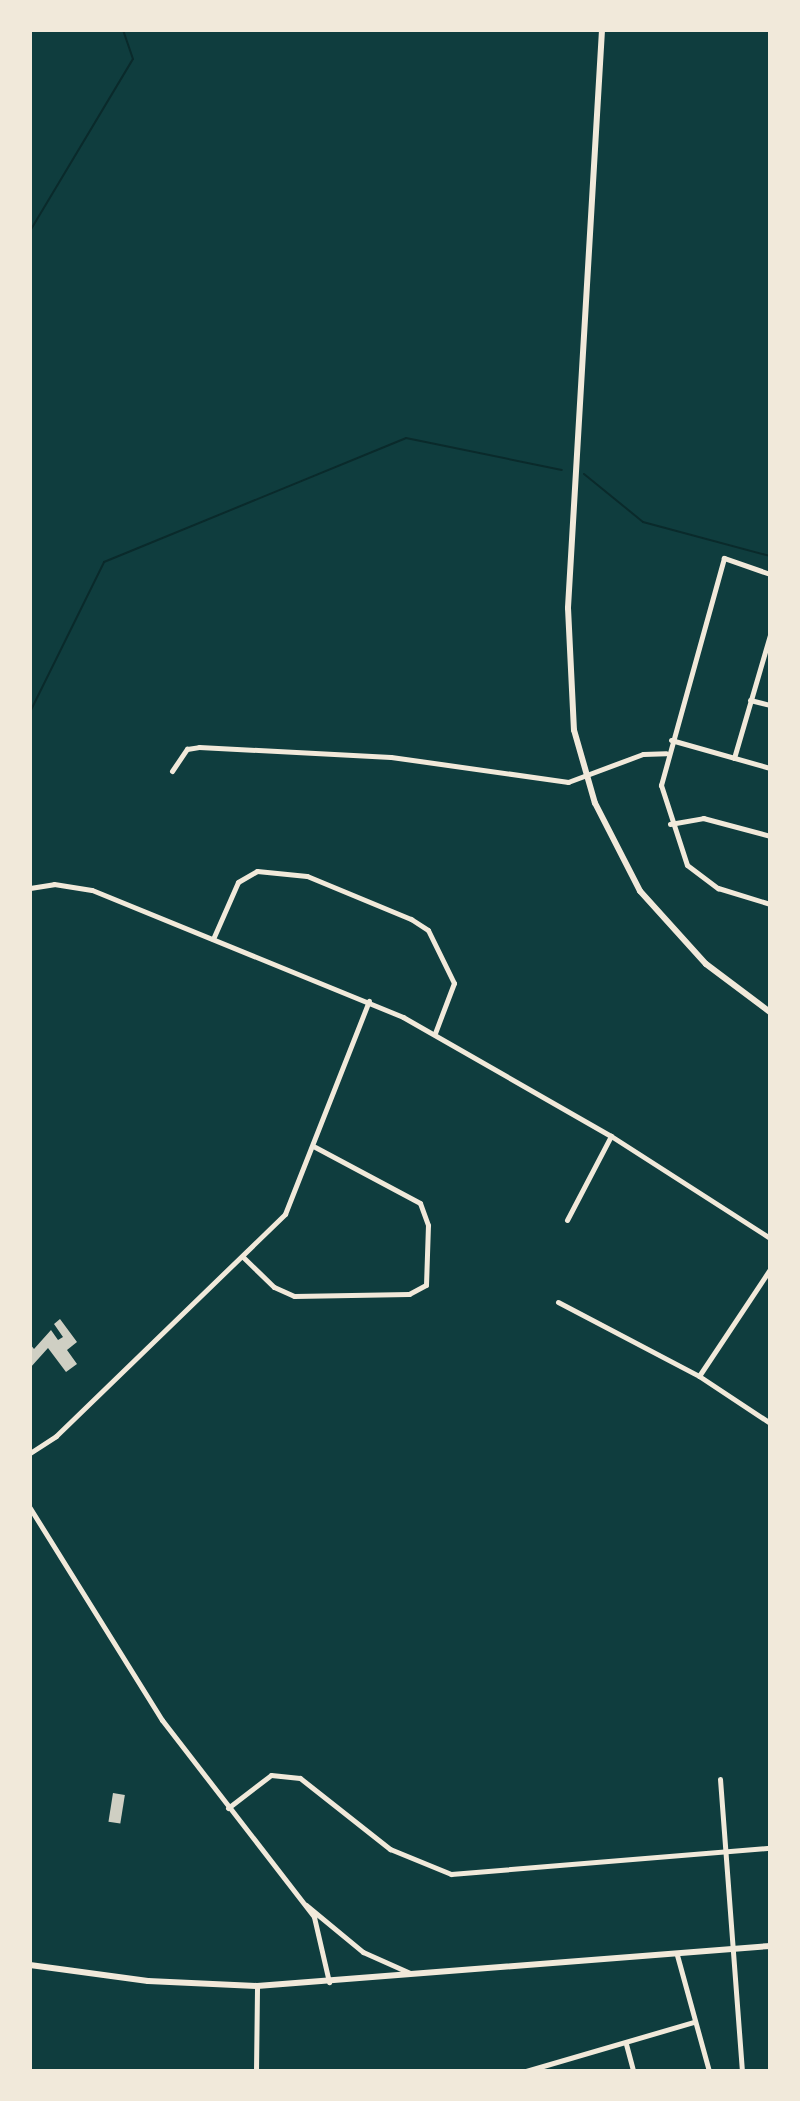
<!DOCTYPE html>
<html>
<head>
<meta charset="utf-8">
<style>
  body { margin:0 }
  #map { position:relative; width:800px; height:2101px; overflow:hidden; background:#0f3d3e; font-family:Lato,sans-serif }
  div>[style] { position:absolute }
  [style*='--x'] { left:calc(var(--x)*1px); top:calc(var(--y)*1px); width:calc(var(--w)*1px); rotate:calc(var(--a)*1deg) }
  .stream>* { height:2px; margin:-1px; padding:0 1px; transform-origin:1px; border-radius:1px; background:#0a2a2b }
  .building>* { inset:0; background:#cfcfc3; transform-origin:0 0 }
  .minor>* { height:5px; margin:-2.5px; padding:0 2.5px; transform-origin:2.5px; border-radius:2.5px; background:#f1e9da }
  .tertiary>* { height:6px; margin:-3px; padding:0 3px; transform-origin:3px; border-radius:3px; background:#f1e9da }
  .secondary>* { height:6px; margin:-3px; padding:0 3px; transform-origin:3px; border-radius:3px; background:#f1e9da }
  span { translate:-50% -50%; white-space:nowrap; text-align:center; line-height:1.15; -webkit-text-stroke:8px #f1e9da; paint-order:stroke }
  .frame { position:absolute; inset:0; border:32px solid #f1e9da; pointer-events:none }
</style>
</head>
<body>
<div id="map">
  <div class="stream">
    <div style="--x:30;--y:231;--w:200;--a:-59.1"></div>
    <div style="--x:133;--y:59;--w:31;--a:-109"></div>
    <div style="--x:584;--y:474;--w:76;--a:39.1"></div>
    <div style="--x:643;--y:522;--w:131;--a:15"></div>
    <div style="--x:30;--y:712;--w:167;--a:-63.7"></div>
    <div style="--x:104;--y:562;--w:326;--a:-22.3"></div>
    <div style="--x:406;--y:438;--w:159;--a:11.6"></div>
  </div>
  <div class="building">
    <div style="clip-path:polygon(60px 1319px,77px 1342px,67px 1350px,77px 1364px,66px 1372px,48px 1348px,30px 1368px,30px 1344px,34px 1349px,51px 1330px,58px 1340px,63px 1337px,54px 1324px)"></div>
    <div style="left:113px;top:1793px;width:12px;height:29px;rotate:9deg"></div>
  </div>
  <div class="minor">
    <div style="--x:770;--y:574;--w:49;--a:-160.8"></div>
    <div style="--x:724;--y:558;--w:236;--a:105.5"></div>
    <div style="--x:661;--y:785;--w:84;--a:72"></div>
    <div style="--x:687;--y:865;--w:39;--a:37"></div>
    <div style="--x:718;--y:888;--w:54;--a:17.1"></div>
    <div style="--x:750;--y:700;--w:21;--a:14"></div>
    <div style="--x:671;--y:740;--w:103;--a:15.8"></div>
    <div style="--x:734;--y:758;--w:128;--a:-73.7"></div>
    <div style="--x:172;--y:771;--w:27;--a:-56"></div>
    <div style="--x:187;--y:749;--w:12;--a:-9"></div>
    <div style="--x:199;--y:747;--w:192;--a:3"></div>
    <div style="--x:391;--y:757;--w:179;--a:8"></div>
    <div style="--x:568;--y:782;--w:80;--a:-20.5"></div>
    <div style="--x:643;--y:754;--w:23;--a:-2"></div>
    <div style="--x:670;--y:824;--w:34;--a:-10"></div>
    <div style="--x:703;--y:818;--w:69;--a:15"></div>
    <div style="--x:30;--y:888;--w:24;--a:-9"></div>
    <div style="--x:54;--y:884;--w:38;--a:9"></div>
    <div style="--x:92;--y:890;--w:336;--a:22.2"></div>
    <div style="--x:403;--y:1017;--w:240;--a:29.8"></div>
    <div style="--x:611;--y:1136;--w:189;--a:32.7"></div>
    <div style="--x:213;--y:939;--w:62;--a:-66.3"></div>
    <div style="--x:238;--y:882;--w:22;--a:-30"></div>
    <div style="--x:257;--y:871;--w:50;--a:5.7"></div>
    <div style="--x:307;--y:876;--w:113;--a:22.5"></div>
    <div style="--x:411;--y:919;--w:20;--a:33"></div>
    <div style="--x:428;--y:930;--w:59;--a:63.9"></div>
    <div style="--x:454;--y:983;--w:53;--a:110.8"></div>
    <div style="--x:567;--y:1220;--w:95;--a:-62.4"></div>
    <div style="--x:243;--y:1257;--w:43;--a:44.1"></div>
    <div style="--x:274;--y:1287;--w:22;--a:24"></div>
    <div style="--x:294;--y:1296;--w:115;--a:-1"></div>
    <div style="--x:409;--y:1294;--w:19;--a:-28"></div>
    <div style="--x:426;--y:1285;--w:60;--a:-88.1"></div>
    <div style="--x:428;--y:1225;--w:23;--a:-110"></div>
    <div style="--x:420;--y:1203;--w:119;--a:-151.9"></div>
    <div style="--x:558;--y:1302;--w:159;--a:27.7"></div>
    <div style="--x:699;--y:1376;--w:85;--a:33.5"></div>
    <div style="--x:699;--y:1376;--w:128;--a:-56.4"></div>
    <div style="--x:30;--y:1453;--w:31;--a:-33"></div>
    <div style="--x:56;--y:1436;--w:319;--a:-44.1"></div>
    <div style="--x:285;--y:1214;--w:229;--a:-68.5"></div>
    <div style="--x:30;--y:1508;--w:250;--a:58.1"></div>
    <div style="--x:162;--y:1720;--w:249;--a:52.3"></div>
    <div style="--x:314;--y:1917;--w:67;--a:77"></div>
    <div style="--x:720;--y:1779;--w:293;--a:85.7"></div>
    <div style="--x:228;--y:1808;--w:54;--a:-37.5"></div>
    <div style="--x:271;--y:1775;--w:29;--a:6"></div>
    <div style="--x:300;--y:1778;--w:115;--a:38.3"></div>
    <div style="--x:390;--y:1849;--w:66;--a:22.3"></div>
    <div style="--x:451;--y:1874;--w:320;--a:-4.7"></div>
    <div style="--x:306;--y:1905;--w:74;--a:39.5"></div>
    <div style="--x:363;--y:1952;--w:51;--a:24.1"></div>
    <div style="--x:677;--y:1955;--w:120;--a:74.6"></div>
    <div style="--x:626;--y:2044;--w:28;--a:75"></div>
    <div style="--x:256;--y:2071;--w:85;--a:-89.3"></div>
    <div style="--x:526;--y:2071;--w:175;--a:-16.3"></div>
  </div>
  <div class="tertiary">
    <div style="--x:30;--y:1965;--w:119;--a:7.7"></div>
    <div style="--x:148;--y:1981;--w:109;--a:2.6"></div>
    <div style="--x:257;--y:1986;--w:515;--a:-4.46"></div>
  </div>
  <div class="secondary">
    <div style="--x:602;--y:30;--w:579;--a:93.37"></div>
    <div style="--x:568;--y:608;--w:122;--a:87.2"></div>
    <div style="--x:574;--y:730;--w:76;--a:74"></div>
    <div style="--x:595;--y:803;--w:99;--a:62.9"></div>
    <div style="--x:640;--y:891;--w:98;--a:47.9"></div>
    <div style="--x:706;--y:964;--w:80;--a:36.9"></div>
  </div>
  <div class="frame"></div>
</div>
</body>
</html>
